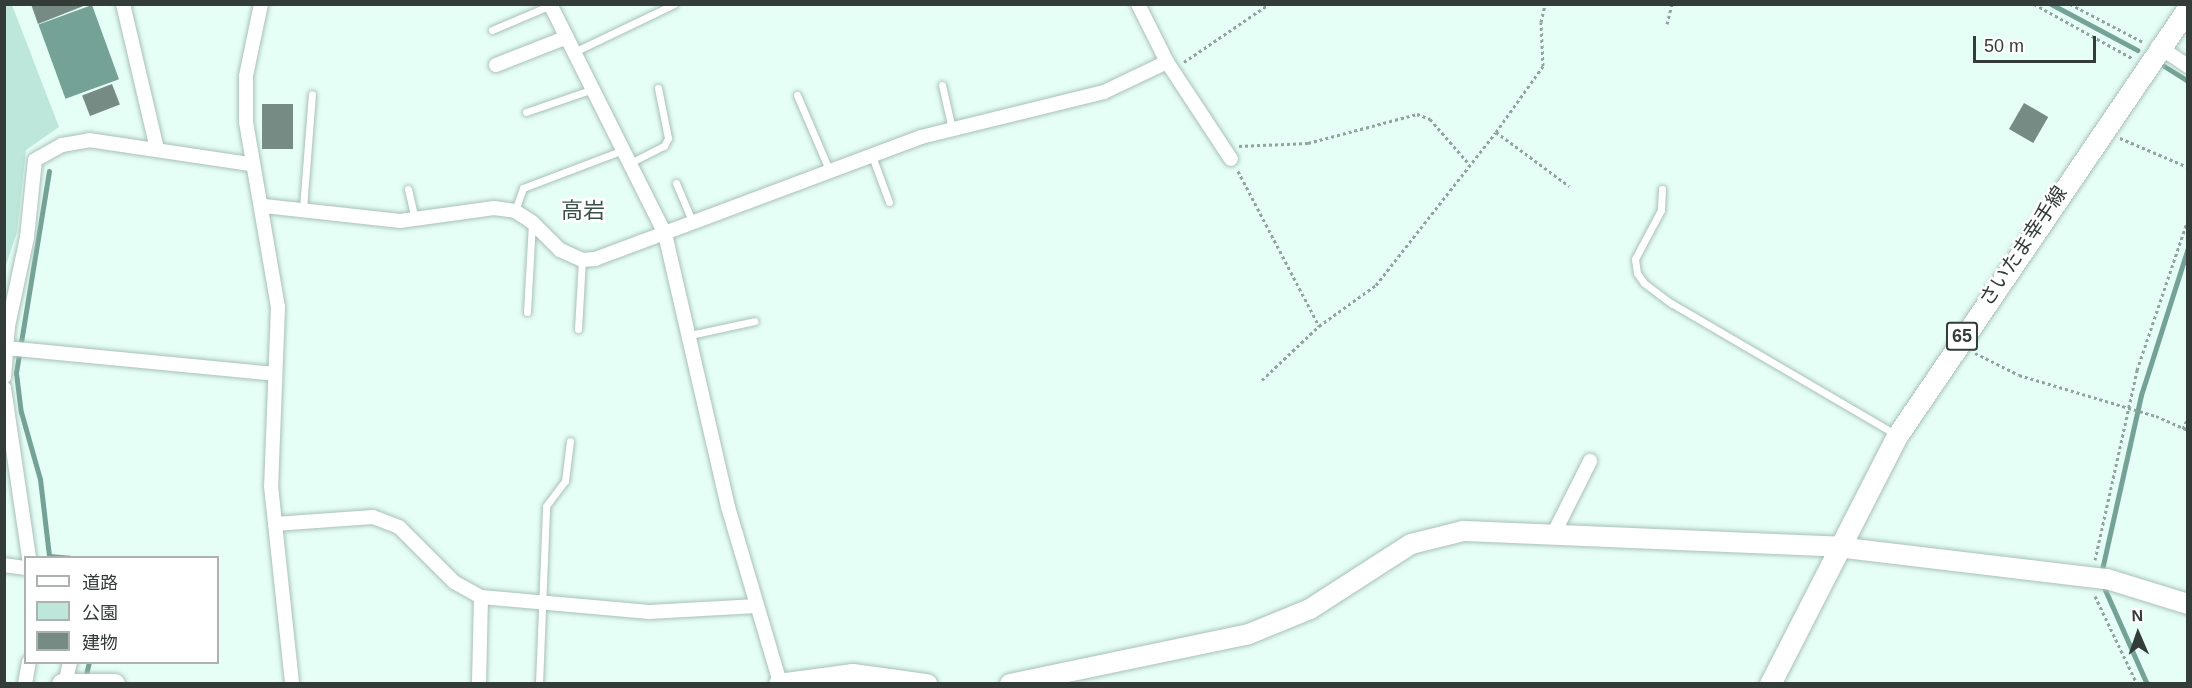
<!DOCTYPE html>
<html>
<head>
<meta charset="utf-8">
<style>
  body { margin:0 }
  #map { position:relative; width:2192px; height:688px; overflow:hidden; background:#e5fef6; font-family:Helvetica,"Noto Sans JP",sans-serif }
  div>[style] { position:absolute }
  [style*='--x'] { left:calc(var(--x)*1px); top:calc(var(--y)*1px); width:calc(var(--w)*1px); rotate:calc(var(--a)*1deg) }
  .green>* { inset:0; background:#bde7da }
  .water>* { inset:0; background:#75a296; transform-origin:0 0 }
  .stream>* { height:5px; margin:-2.5px; padding:0 2.5px; transform-origin:2.5px; border-radius:2.5px; background:#75a296 }
  .building>* { inset:0; background:#758b84; transform-origin:0 0 }
  .path>* { height:3px; margin-top:-1.5px; transform-origin:0; background:repeating-linear-gradient(90deg,#93a49f 0 3px,transparent 0 6px) }
  .roads { filter:drop-shadow(0 0 2px #a8c0b9) drop-shadow(0 0 2px #a8c0b9) }
  .lane>* { height:7px; margin:-3.5px; padding:0 3.5px; transform-origin:3.5px; border-radius:3.5px; background:#fff }
  .street>* { height:14px; margin:-7px; padding:0 7px; transform-origin:7px; border-radius:7px; background:#fff }
  .secondary>* { height:20px; margin:-10px; padding:0 10px; transform-origin:10px; border-radius:10px; background:#fff }
  .primary>* { height:21px; margin:-10.5px; padding:0 10.5px; transform-origin:10.5px; border-radius:10.5px; background:#fff }
  span { translate:-50% -50%; white-space:nowrap; text-align:center; line-height:1.15; -webkit-text-stroke:5px #fff; paint-order:stroke }
  .shield-label span { padding:2px 4px; background:#fff; border:2px solid; border-radius:4px; -webkit-text-stroke-width:0 }
  .shield-label { font-size:18px; color:#333c39; font-weight:700 }
  .street-label { font-size:20px; color:#333c39 }
  .quarter-label { font-size:22px; color:#3b504a }
  .frame { position:absolute; inset:0; border:6px solid #333c39; pointer-events:none }
  .legend { position:absolute; left:24px; top:556px; width:195px; height:108px; box-sizing:border-box; background:#fff; border:2px solid #adb1b0; margin:0; padding:8px 10px; list-style:none; font-size:18px; color:#333c39 }
  .legend li { display:flex; align-items:center; gap:12px; height:30px }
  .legend b { width:30px; border:2px solid #adb1b0 }
  .north { position:absolute; left:2108px; top:604px; width:60px; height:60px; -webkit-text-stroke:4px #fff; paint-order:stroke; rotate:358deg; font-size:16px; font-weight:700; line-height:24px; text-align:center; color:#333c39 }
  .north::after { content:''; display:block; margin:auto; width:21px; height:27px; background:#333c39; clip-path:polygon(50% 0,100% 100%,50% 72%,0 100%) }
  .scale { position:absolute; left:1973px; top:36px; width:123px; height:27px; box-sizing:border-box; border:3px solid #333c39; border-top:0; padding-left:8px; font-size:18px; line-height:21px; white-space:nowrap; color:#333c39; -webkit-text-stroke:4px #fff; paint-order:stroke }
</style>
</head>
<body>
<div id="map">
  <div class="green">
    <div style="clip-path:polygon(4px 5px,12px 5px,59px 127px,26px 150px,17px 232px,5px 268px)"></div>
  </div>
  <div class="water">
    <div style="left:92px;top:5px;width:79px;height:57px;rotate:70deg"></div>
  </div>
  <div class="stream">
    <div style="--x:2051;--y:4;--w:98;--a:28.1"></div>
    <div style="--x:2164;--y:66;--w:28;--a:32"></div>
    <div style="--x:49;--y:171;--w:205;--a:99.3"></div>
    <div style="--x:16;--y:373;--w:39;--a:83"></div>
    <div style="--x:21;--y:412;--w:70;--a:74.2"></div>
    <div style="--x:40;--y:479;--w:78;--a:83.3"></div>
    <div style="--x:49;--y:556;--w:21;--a:5"></div>
    <div style="--x:2101;--y:574;--w:183;--a:-77.4"></div>
    <div style="--x:2141;--y:395;--w:154;--a:-72.3"></div>
    <div style="--x:2102;--y:583;--w:111;--a:66"></div>
    <div style="--x:85;--y:679;--w:17;--a:-77"></div>
  </div>
  <div class="building">
    <div style="clip-path:polygon(31px 4px,86px 4px,86px 5px,38px 24px)"></div>
    <div style="left:112px;top:84px;width:22px;height:32px;rotate:69deg"></div>
    <div style="left:2024px;top:103px;width:28px;height:30px;rotate:30deg"></div>
    <div style="left:262px;top:104px;width:31px;height:45px"></div>
  </div>
  <div class="path">
    <div style="--x:2034;--y:4;--w:112;--a:28.9"></div>
    <div style="--x:2070;--y:4;--w:82;--a:27.5"></div>
    <div style="--x:1667;--y:24;--w:21;--a:-76"></div>
    <div style="--x:1184;--y:62;--w:103;--a:-34.3"></div>
    <div style="--x:1496;--y:132;--w:91;--a:36.5"></div>
    <div style="--x:2120;--y:138;--w:74;--a:23.1"></div>
    <div style="--x:1239;--y:146;--w:69;--a:-2.5"></div>
    <div style="--x:1308;--y:143;--w:113;--a:-14.9"></div>
    <div style="--x:1417;--y:114;--w:14;--a:21"></div>
    <div style="--x:1430;--y:119;--w:60;--a:49.1"></div>
    <div style="--x:1238;--y:171;--w:175;--a:62.4"></div>
    <div style="--x:1975;--y:353;--w:49;--a:26.6"></div>
    <div style="--x:2019;--y:375;--w:143;--a:16.7"></div>
    <div style="--x:2156;--y:416;--w:35;--a:24"></div>
    <div style="--x:1262;--y:380;--w:79;--a:-43.5"></div>
    <div style="--x:1319;--y:326;--w:70;--a:-35.7"></div>
    <div style="--x:1376;--y:285;--w:194;--a:-51.9"></div>
    <div style="--x:1496;--y:132;--w:81;--a:-54.5"></div>
    <div style="--x:1543;--y:66;--w:44;--a:-92.6"></div>
    <div style="--x:1541;--y:22;--w:18;--a:-77"></div>
    <div style="--x:2183;--y:429;--w:13;--a:-67"></div>
    <div style="--x:2095;--y:560;--w:195;--a:-77.5"></div>
    <div style="--x:2137;--y:370;--w:159;--a:-71.3"></div>
    <div style="--x:2095;--y:596;--w:98;--a:64.5"></div>
  </div>
  <div class="roads">
    <div class="lane">
      <div style="--x:492;--y:30;--w:64;--a:-23"></div>
      <div style="--x:574;--y:52;--w:111;--a:-25.6"></div>
      <div style="--x:942;--y:85;--w:45;--a:77.2"></div>
      <div style="--x:797;--y:95;--w:84;--a:66.8"></div>
      <div style="--x:526;--y:112;--w:71;--a:-18.9"></div>
      <div style="--x:872;--y:156;--w:49;--a:69.7"></div>
      <div style="--x:630;--y:163;--w:38;--a:-27"></div>
      <div style="--x:664;--y:146;--w:9;--a:-63"></div>
      <div style="--x:668;--y:138;--w:51;--a:-101.3"></div>
      <div style="--x:676;--y:183;--w:43;--a:67"></div>
      <div style="--x:408;--y:189;--w:31;--a:77"></div>
      <div style="--x:1662;--y:189;--w:21;--a:93"></div>
      <div style="--x:1661;--y:210;--w:55;--a:118"></div>
      <div style="--x:1635;--y:259;--w:14;--a:82"></div>
      <div style="--x:1637;--y:273;--w:12;--a:55"></div>
      <div style="--x:1644;--y:283;--w:34;--a:37"></div>
      <div style="--x:1671;--y:303;--w:259;--a:30.3"></div>
      <div style="--x:303;--y:208;--w:114;--a:-85.5"></div>
      <div style="--x:515;--y:211;--w:24;--a:-71"></div>
      <div style="--x:523;--y:188;--w:107;--a:-20.8"></div>
      <div style="--x:527;--y:312;--w:90;--a:-86.8"></div>
      <div style="--x:578;--y:329;--w:69;--a:-86.7"></div>
      <div style="--x:690;--y:335;--w:66;--a:-12.2"></div>
      <div style="--x:539;--y:684;--w:178;--a:-87.7"></div>
      <div style="--x:546;--y:506;--w:31;--a:-53"></div>
      <div style="--x:565;--y:481;--w:40;--a:-82.9"></div>
    </div>
    <div class="street">
      <div style="--x:123;--y:4;--w:149;--a:76.8"></div>
      <div style="--x:261;--y:4;--w:74;--a:101.8"></div>
      <div style="--x:246;--y:76;--w:46;--a:90"></div>
      <div style="--x:246;--y:122;--w:188;--a:80.2"></div>
      <div style="--x:278;--y:307;--w:179;--a:92.2"></div>
      <div style="--x:271;--y:486;--w:199;--a:83.9"></div>
      <div style="--x:550;--y:4;--w:257;--a:63.4"></div>
      <div style="--x:665;--y:234;--w:280;--a:77"></div>
      <div style="--x:728;--y:507;--w:184;--a:73.5"></div>
      <div style="--x:1138;--y:4;--w:65;--a:63.4"></div>
      <div style="--x:1167;--y:62;--w:116;--a:56.6"></div>
      <div style="--x:2158;--y:46;--w:36;--a:34"></div>
      <div style="--x:496;--y:65;--w:76;--a:-21.5"></div>
      <div style="--x:264;--y:206;--w:137;--a:6.3"></div>
      <div style="--x:400;--y:221;--w:95;--a:-7.9"></div>
      <div style="--x:494;--y:208;--w:21;--a:8"></div>
      <div style="--x:515;--y:211;--w:20;--a:33"></div>
      <div style="--x:532;--y:222;--w:40;--a:45"></div>
      <div style="--x:560;--y:250;--w:24;--a:24"></div>
      <div style="--x:582;--y:260;--w:13;--a:-4"></div>
      <div style="--x:595;--y:259;--w:348;--a:-20.5"></div>
      <div style="--x:921;--y:137;--w:188;--a:-13.8"></div>
      <div style="--x:1104;--y:92;--w:70;--a:-25.5"></div>
      <div style="--x:6;--y:348;--w:270;--a:5.5"></div>
      <div style="--x:4;--y:377;--w:51;--a:-85.5"></div>
      <div style="--x:8;--y:326;--w:91;--a:-77.9"></div>
      <div style="--x:27;--y:237;--w:77;--a:-84.1"></div>
      <div style="--x:35;--y:160;--w:31;--a:-29"></div>
      <div style="--x:62;--y:145;--w:27;--a:-10"></div>
      <div style="--x:89;--y:140;--w:163;--a:8.5"></div>
      <div style="--x:4;--y:388;--w:172;--a:81.6"></div>
      <div style="--x:275;--y:524;--w:98;--a:-4.1"></div>
      <div style="--x:373;--y:517;--w:28;--a:21"></div>
      <div style="--x:399;--y:527;--w:78;--a:45"></div>
      <div style="--x:454;--y:582;--w:31;--a:29"></div>
      <div style="--x:481;--y:597;--w:169;--a:5.1"></div>
      <div style="--x:649;--y:612;--w:108;--a:-3.2"></div>
      <div style="--x:1553;--y:535;--w:83;--a:-63.4"></div>
      <div style="--x:4;--y:565;--w:22;--a:8"></div>
      <div style="--x:25;--y:684;--w:22;--a:-80"></div>
      <div style="--x:65;--y:684;--w:23;--a:-77"></div>
      <div style="--x:479;--y:684;--w:87;--a:-88.7"></div>
    </div>
    <div class="secondary">
      <div style="--x:62;--y:684;--w:53;--a:0"></div>
      <div style="--x:779;--y:684;--w:75;--a:-7.7"></div>
      <div style="--x:853;--y:674;--w:75;--a:7.7"></div>
      <div style="--x:1010;--y:684;--w:244;--a:-11.8"></div>
      <div style="--x:1249;--y:634;--w:66;--a:-22.3"></div>
      <div style="--x:1310;--y:609;--w:120;--a:-32.8"></div>
      <div style="--x:1411;--y:544;--w:54;--a:-14"></div>
      <div style="--x:1463;--y:531;--w:374;--a:2.4"></div>
      <div style="--x:1837;--y:547;--w:272;--a:6.8"></div>
      <div style="--x:2107;--y:579;--w:85;--a:17.2"></div>
    </div>
    <div class="primary">
      <div style="--x:1770;--y:684;--w:279;--a:-62.9"></div>
      <div style="--x:1897;--y:436;--w:518;--a:-55.79"></div>
    </div>
  </div>
  <div class="shield-label">
    <span style="left:1962px;top:336px">65</span>
  </div>
  <div class="street-label">
    <span style="left:2023px;top:246px;rotate:-56deg">さいたま幸手線</span>
  </div>
  <div class="quarter-label">
    <span style="left:583px;top:211px">高岩</span>
  </div>
  <div class="frame"></div>
  <ul class="legend">
  <li><b style="height:8px;background:#fff"></b>道路</li>
  <li><b style="height:16px;background:#bde7da"></b>公園</li>
  <li><b style="height:16px;background:#758b84"></b>建物</li>
  </ul>
  <div class="north">N</div>
  <div class="scale">50 m</div>
</div>
</body>
</html>
